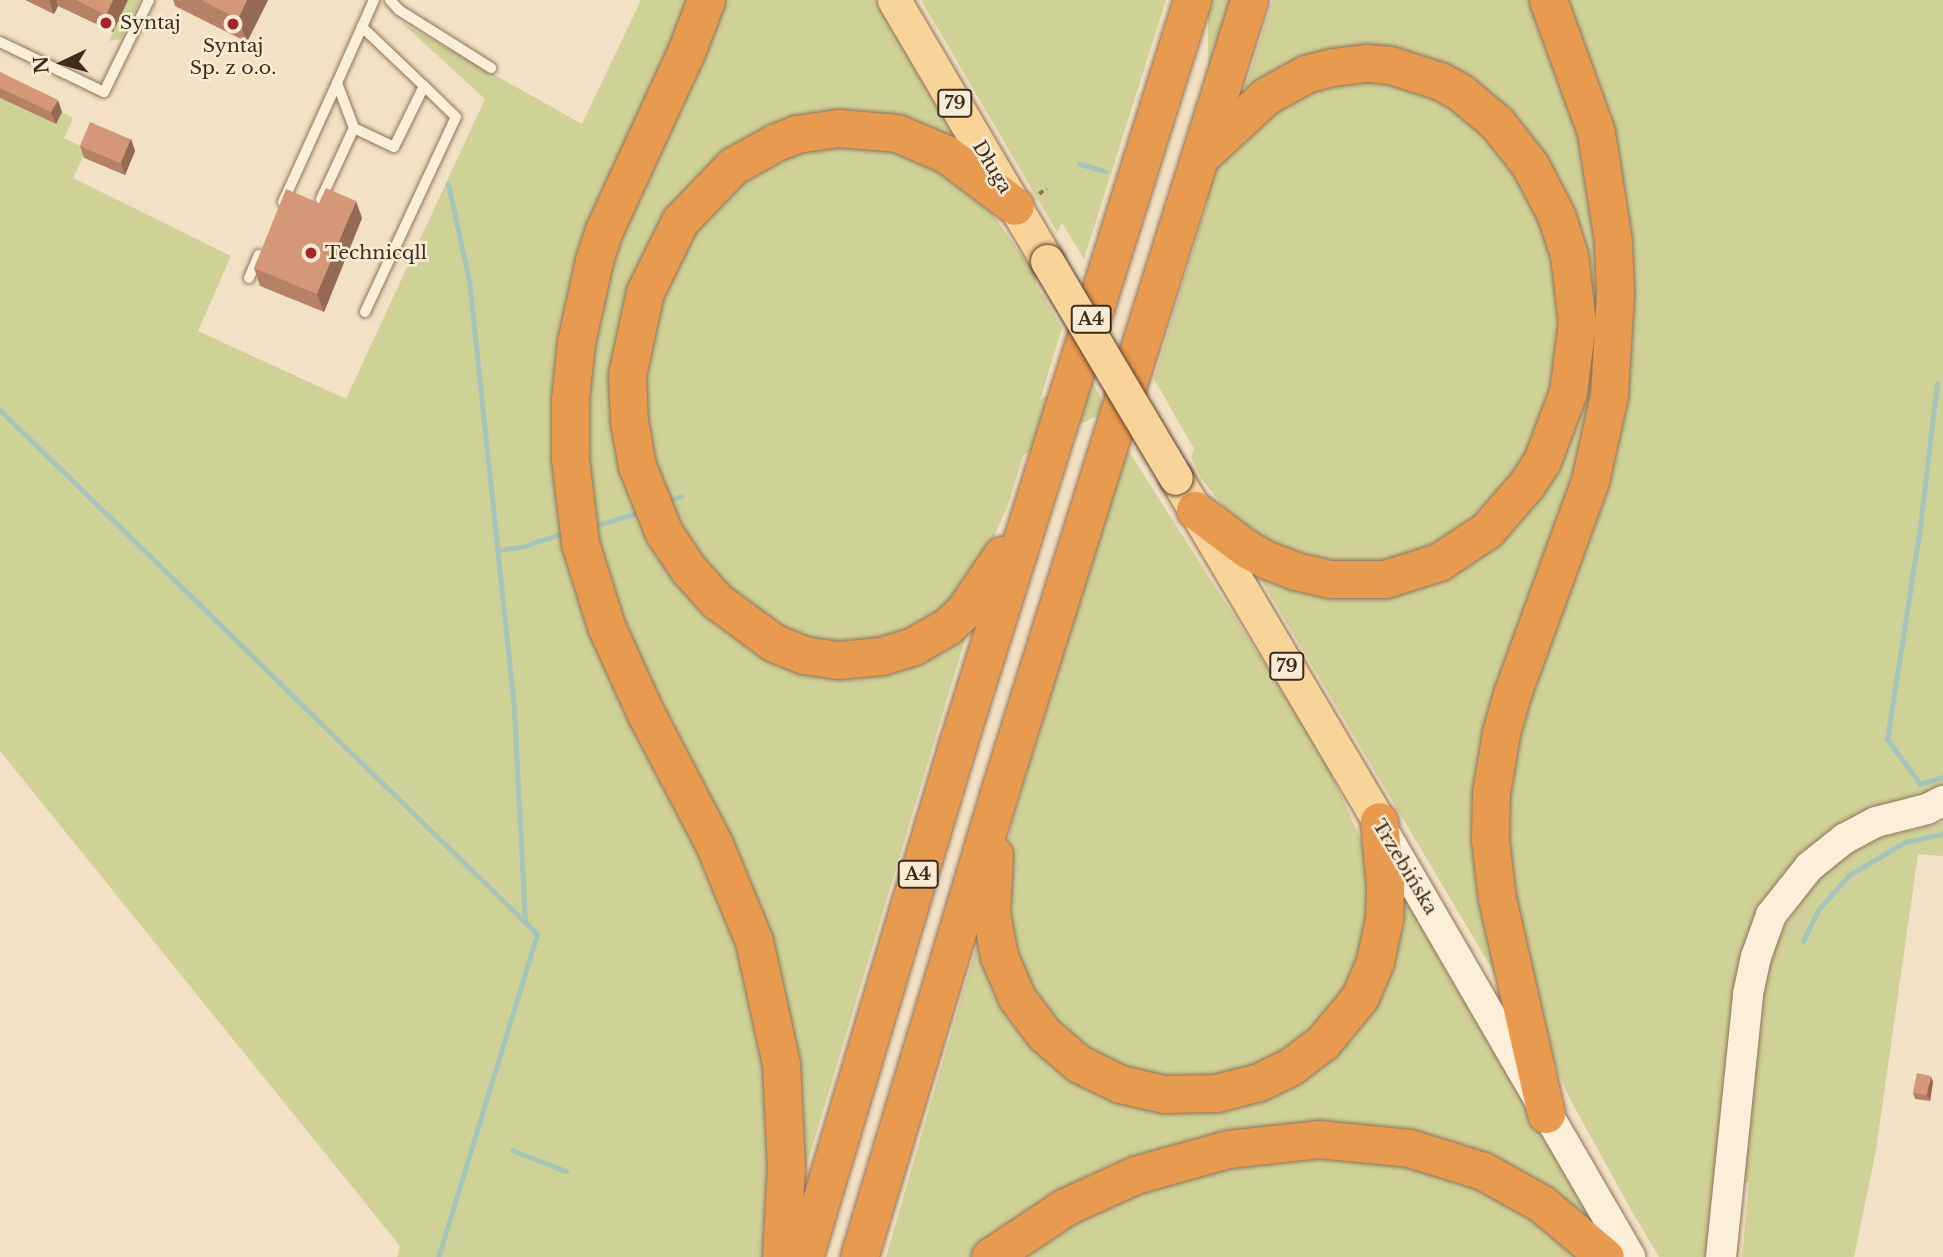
<!DOCTYPE html>
<html>
<head>
<meta charset="utf-8">
<style>
  body { margin:0 }
  #map { position:relative; width:1943px; height:1257px; overflow:hidden; background:#f2e1c4; font-family:"Libre Baskerville",serif }
  div>[style] { position:absolute }
  [style*='--x'] { left:calc(var(--x)*1px); top:calc(var(--y)*1px); width:calc(var(--w)*1px); rotate:calc(var(--a)*1deg) }
  .green>* { inset:0; background:#cfd297; transform-origin:0 0 }
  .stream>* { height:5px; margin:-2.5px; padding:0 2.5px; transform-origin:2.5px; border-radius:2.5px; background:#a6c5ba }
  .path>* { height:3.5px; margin-top:-1.75px; transform-origin:0; background:repeating-linear-gradient(90deg,#8f7258 0 5px,transparent 0 8.5px) }
  .roads { filter:drop-shadow(0 0 2px #8f7258) drop-shadow(0 0 2px #8f7258) }
  .lane>* { height:10px; margin:-5px; padding:0 5px; transform-origin:5px; border-radius:5px; background:#fcefd9 }
  .secondary>* { height:30px; margin:-15px; padding:0 15px; transform-origin:15px; border-radius:15px; background:#fcefd9 }
  .primary>* { height:33px; margin:-16.5px; padding:0 16.5px; transform-origin:16.5px; border-radius:16.5px; background:#f8d499 }
  .highway>* { height:37px; margin:-18.5px; padding:0 18.5px; transform-origin:18.5px; border-radius:18.5px; background:#e89a4e }
  .bridges { filter:drop-shadow(0 0 2px #5d402d) drop-shadow(0 0 2px #5d402d) }
  .primary-bridge>* { height:33px; margin:-16.5px; padding:0 16.5px; transform-origin:16.5px; border-radius:16.5px; background:#f8d499 }
  .wall>* { inset:0; background:#b68266 }
  .shaded-wall>* { inset:0; background:#946a53 }
  .building>* { inset:0; background:#d49777; transform-origin:0 0 }
  .dots>* { width:19px; height:19px; translate:-50% -50%; box-sizing:border-box; border:4px solid #f9ecd5; border-radius:50% }
  span { translate:-50% -50%; white-space:nowrap; text-align:center; line-height:1.15; -webkit-text-stroke:5px #f9ecd5; paint-order:stroke }
  .shield-label span { padding:2px 5px; background:#f9ecd5; border:2px solid; border-radius:5px; -webkit-text-stroke-width:0 }
  .shield-label { font-size:18px; color:#3e2b1e; font-weight:700 }
  .poi-label { font-size:19px; color:#3e2b1e }
  .left { translate:0 -50%; text-align:left }
  .street-label { font-size:19px; color:#3e2b1e }
  .north { position:absolute; left:28px; top:28px; width:70px; height:70px; -webkit-text-stroke:5px #f9ecd5; paint-order:stroke; rotate:265deg; font-size:19px; font-weight:700; line-height:28px; text-align:center; color:#3e2b1e }
  .north::after { content:''; display:block; margin:auto; width:24px; height:32px; background:#3e2b1e; clip-path:polygon(50% 0,100% 100%,50% 72%,0 100%) }
</style>
</head>
<body>
<div id="map">
  <div class="green">
    <div style="clip-path:polygon(128px 0,140px 0,121px 39px,109px 41px)"></div>
    <div style="clip-path:polygon(641px 0,696px 0,595px 225px,559px 470px,719px 878px,767px 1044px,769px 1257px,397px 1257px,400px 1246px,0 751px,0 98px,55px 124px,62px 112px,73px 118px,64px 138px,87px 149px,73px 178px,231px 256px,198px 331px,346px 399px,485px 99px,402px 23px,582px 124px)"></div>
    <div style="clip-path:polygon(717px 0,876px 0,967px 152px,838px 113px,671px 211px,627px 476px,767px 653px,969px 626px,795px 1204px,789px 1048px,599px 578px,580px 399px,614px 234px)"></div>
    <div style="clip-path:polygon(921px 0,1166px 0,1084px 259px,1062px 223px,1057px 232px)"></div>
    <div style="left:1208px;top:0;width:27px;height:320px"></div>
    <div style="clip-path:polygon(1273px 0,1538px 0,1592px 161px,1600px 396px,1507px 686px,1504px 989px,1253px 566px,1389px 592px,1550px 464px,1571px 231px,1425px 64px,1239px 107px)"></div>
    <div style="clip-path:polygon(1560px 0,1943px 0,1943px 788px,1775px 892px,1714px 1179px,1706px 1257px,1659px 1257px,1630px 1208px,1569px 1097px,1551px 1054px,1513px 932px,1499px 807px,1620px 381px)"></div>
    <div style="clip-path:polygon(1358px 73px,1448px 96px,1527px 178px,1566px 299px,1546px 426px,1472px 530px,1383px 569px,1275px 553px,1224px 507px,1201px 478px,1191px 457px,1194px 449px,1154px 379px,1210px 194px,1227px 154px,1274px 102px)"></div>
    <div style="clip-path:polygon(837px 139px,906px 147px,985px 204px,1036px 275px,1036px 284px,1062px 328px,1008px 505px,982px 564px,961px 597px,898px 638px,840px 646px,785px 632px,703px 567px,666px 508px,639px 398px,650px 309px,689px 231px,765px 160px)"></div>
    <div style="left:1088px;top:374px;width:41px;height:924px;rotate:62deg"></div>
    <div style="clip-path:polygon(1126px 447px,1324px 757px,1364px 847px,1373px 919px,1332px 1019px,1254px 1074px,1155px 1082px,1069px 1044px,1012px 963px,1001px 874px,1013px 817px)"></div>
    <div style="clip-path:polygon(1943px 822px,1943px 856px,1918px 854px,1876px 1150px,1854px 1257px,1742px 1257px,1749px 1183px,1742px 1182px,1755px 1045px,1767px 970px,1778px 936px,1816px 880px,1839px 857px,1869px 840px)"></div>
    <div style="clip-path:polygon(1397px 880px,1611px 1250px,1547px 1196px,1267px 1131px,976px 1257px,886px 1257px,982px 927px,991px 968px,1121px 1097px,1323px 1056px)"></div>
    <div style="clip-path:polygon(1271px 1153px,1408px 1158px,1509px 1197px,1581px 1257px,1006px 1257px,1109px 1198px)"></div>
  </div>
  <div class="stream">
    <div style="--x:1080;--y:164;--w:26;--a:16"></div>
    <div style="--x:448;--y:184;--w:98;--a:77.7"></div>
    <div style="--x:469;--y:280;--w:433;--a:84"></div>
    <div style="--x:514;--y:711;--w:210;--a:87"></div>
    <div style="--x:1937;--y:383;--w:151;--a:96.8"></div>
    <div style="--x:1919;--y:533;--w:208;--a:98.8"></div>
    <div style="--x:1887;--y:739;--w:56;--a:53.7"></div>
    <div style="--x:1920;--y:784;--w:24;--a:-17"></div>
    <div style="--x:0;--y:410;--w:750;--a:44.3"></div>
    <div style="--x:537;--y:934;--w:338;--a:107"></div>
    <div style="--x:664;--y:502;--w:18;--a:-19"></div>
    <div style="--x:590;--y:527;--w:52;--a:-16.7"></div>
    <div style="--x:497;--y:550;--w:24;--a:-7"></div>
    <div style="--x:521;--y:547;--w:47;--a:-18.4"></div>
    <div style="--x:1803;--y:941;--w:34;--a:-64"></div>
    <div style="--x:1818;--y:910;--w:47;--a:-48.5"></div>
    <div style="--x:1849;--y:875;--w:65;--a:-30.5"></div>
    <div style="--x:1905;--y:842;--w:39;--a:-12"></div>
    <div style="--x:512;--y:1150;--w:58;--a:21.3"></div>
  </div>
  <div class="path">
    <div style="--x:1039;--y:194;--w:9;--a:-36"></div>
  </div>
  <div class="roads">
    <div class="lane">
      <div style="--x:390;--y:0;--w:13;--a:48"></div>
      <div style="--x:399;--y:10;--w:109;--a:32.2"></div>
      <div style="--x:0;--y:42;--w:115;--a:25.7"></div>
      <div style="--x:104;--y:92;--w:102;--a:-63.9"></div>
      <div style="--x:354;--y:128;--w:44;--a:25.4"></div>
      <div style="--x:394;--y:147;--w:68;--a:-63.8"></div>
      <div style="--x:424;--y:86;--w:86;--a:-136.4"></div>
      <div style="--x:321;--y:199;--w:78;--a:-65.1"></div>
      <div style="--x:354;--y:128;--w:48;--a:-110.7"></div>
      <div style="--x:337;--y:83;--w:91;--a:-66"></div>
      <div style="--x:283;--y:202;--w:131;--a:-65.6"></div>
      <div style="--x:249;--y:278;--w:25;--a:-67"></div>
      <div style="--x:365;--y:312;--w:215;--a:-65"></div>
      <div style="--x:456;--y:117;--w:45;--a:-135.9"></div>
    </div>
    <div class="secondary">
      <div style="--x:1380;--y:825;--w:499;--a:59.9"></div>
      <div style="--x:1721;--y:1257;--w:264;--a:-84.1"></div>
      <div style="--x:1748;--y:994;--w:38;--a:-78"></div>
      <div style="--x:1756;--y:957;--w:45;--a:-70.3"></div>
      <div style="--x:1771;--y:915;--w:61;--a:-51.6"></div>
      <div style="--x:1809;--y:867;--w:45;--a:-38.7"></div>
      <div style="--x:1844;--y:839;--w:36;--a:-28"></div>
      <div style="--x:1876;--y:822;--w:53;--a:-14.3"></div>
      <div style="--x:1927;--y:809;--w:18;--a:-27"></div>
    </div>
    <div class="primary">
      <div style="--x:894;--y:0;--w:303;--a:59.6"></div>
      <div style="--x:1176;--y:478;--w:399;--a:59.4"></div>
    </div>
    <div class="highway">
      <div style="--x:706;--y:0;--w:56;--a:111"></div>
      <div style="--x:686;--y:52;--w:196;--a:114.7"></div>
      <div style="--x:604;--y:230;--w:33;--a:108"></div>
      <div style="--x:594;--y:261;--w:83;--a:102.5"></div>
      <div style="--x:576;--y:342;--w:57;--a:96"></div>
      <div style="--x:570;--y:399;--w:59;--a:90"></div>
      <div style="--x:570;--y:458;--w:86;--a:83.3"></div>
      <div style="--x:580;--y:543;--w:87;--a:72.6"></div>
      <div style="--x:606;--y:626;--w:97;--a:65.6"></div>
      <div style="--x:646;--y:714;--w:147;--a:62.4"></div>
      <div style="--x:714;--y:844;--w:105;--a:67.6"></div>
      <div style="--x:754;--y:941;--w:126;--a:77.6"></div>
      <div style="--x:781;--y:1064;--w:101;--a:87.2"></div>
      <div style="--x:786;--y:1165;--w:92;--a:93.1"></div>
      <div style="--x:1195;--y:510;--w:65;--a:36.9"></div>
      <div style="--x:1247;--y:549;--w:23;--a:29"></div>
      <div style="--x:1267;--y:560;--w:30;--a:21"></div>
      <div style="--x:1295;--y:571;--w:36;--a:13"></div>
      <div style="--x:1330;--y:579;--w:55;--a:0"></div>
      <div style="--x:1385;--y:579;--w:57;--a:-17.5"></div>
      <div style="--x:1439;--y:562;--w:58;--a:-33.7"></div>
      <div style="--x:1487;--y:530;--w:61;--a:-49"></div>
      <div style="--x:1527;--y:484;--w:27;--a:-57"></div>
      <div style="--x:1542;--y:461;--w:74;--a:-69.4"></div>
      <div style="--x:1568;--y:392;--w:71;--a:-82.7"></div>
      <div style="--x:1577;--y:322;--w:67;--a:-96.8"></div>
      <div style="--x:1569;--y:255;--w:40;--a:-108"></div>
      <div style="--x:1557;--y:217;--w:59;--a:-117.4"></div>
      <div style="--x:1530;--y:165;--w:53;--a:-128.2"></div>
      <div style="--x:1497;--y:123;--w:48;--a:-140"></div>
      <div style="--x:1460;--y:92;--w:23;--a:-151"></div>
      <div style="--x:1440;--y:81;--w:52;--a:-162.3"></div>
      <div style="--x:1390;--y:65;--w:24;--a:-175"></div>
      <div style="--x:1366;--y:63;--w:34;--a:173"></div>
      <div style="--x:1332;--y:67;--w:27;--a:165"></div>
      <div style="--x:1306;--y:74;--w:46;--a:151.2"></div>
      <div style="--x:1266;--y:96;--w:88;--a:137.3"></div>
      <div style="--x:1002;--y:555;--w:68;--a:124.2"></div>
      <div style="--x:964;--y:611;--w:22;--a:137"></div>
      <div style="--x:948;--y:626;--w:39;--a:150"></div>
      <div style="--x:914;--y:646;--w:34;--a:163"></div>
      <div style="--x:881;--y:656;--w:43;--a:174.7"></div>
      <div style="--x:838;--y:660;--w:34;--a:-172"></div>
      <div style="--x:804;--y:655;--w:32;--a:-158"></div>
      <div style="--x:774;--y:643;--w:71;--a:-143.6"></div>
      <div style="--x:717;--y:601;--w:42;--a:-132.1"></div>
      <div style="--x:689;--y:570;--w:45;--a:-124"></div>
      <div style="--x:664;--y:533;--w:72;--a:-111.9"></div>
      <div style="--x:637;--y:466;--w:46;--a:-100.1"></div>
      <div style="--x:629;--y:421;--w:46;--a:-92.5"></div>
      <div style="--x:627;--y:375;--w:85;--a:-77.8"></div>
      <div style="--x:645;--y:292;--w:79;--a:-63.8"></div>
      <div style="--x:680;--y:221;--w:76;--a:-46.1"></div>
      <div style="--x:733;--y:166;--w:49;--a:-29.2"></div>
      <div style="--x:776;--y:142;--w:22;--a:-21"></div>
      <div style="--x:797;--y:134;--w:41;--a:-8.3"></div>
      <div style="--x:838;--y:128;--w:59;--a:4.8"></div>
      <div style="--x:897;--y:133;--w:53;--a:23.2"></div>
      <div style="--x:946;--y:154;--w:86;--a:37"></div>
      <div style="--x:994;--y:855;--w:58;--a:93"></div>
      <div style="--x:991;--y:913;--w:44;--a:79.5"></div>
      <div style="--x:999;--y:956;--w:46;--a:66.8"></div>
      <div style="--x:1017;--y:998;--w:45;--a:53.1"></div>
      <div style="--x:1044;--y:1034;--w:46;--a:40.6"></div>
      <div style="--x:1079;--y:1064;--w:46;--a:26"></div>
      <div style="--x:1120;--y:1084;--w:45;--a:12.8"></div>
      <div style="--x:1164;--y:1094;--w:52;--a:-1.1"></div>
      <div style="--x:1216;--y:1093;--w:44;--a:-14.3"></div>
      <div style="--x:1259;--y:1082;--w:34;--a:-26"></div>
      <div style="--x:1290;--y:1067;--w:41;--a:-37.1"></div>
      <div style="--x:1323;--y:1042;--w:58;--a:-50.6"></div>
      <div style="--x:1360;--y:997;--w:39;--a:-67"></div>
      <div style="--x:1375;--y:961;--w:43;--a:-77.9"></div>
      <div style="--x:1384;--y:919;--w:34;--a:-88"></div>
      <div style="--x:1385;--y:885;--w:64;--a:-95.4"></div>
      <div style="--x:1546;--y:1114;--w:221;--a:-102.8"></div>
      <div style="--x:1497;--y:899;--w:60;--a:-96.7"></div>
      <div style="--x:1490;--y:839;--w:46;--a:-88.8"></div>
      <div style="--x:1491;--y:793;--w:61;--a:-80.5"></div>
      <div style="--x:1501;--y:733;--w:41;--a:-74.2"></div>
      <div style="--x:1512;--y:694;--w:227;--a:-69.9"></div>
      <div style="--x:1590;--y:481;--w:88;--a:-77.5"></div>
      <div style="--x:1609;--y:395;--w:101;--a:-86.6"></div>
      <div style="--x:1615;--y:294;--w:53;--a:-92.2"></div>
      <div style="--x:1613;--y:241;--w:110;--a:-98.9"></div>
      <div style="--x:1596;--y:132;--w:140;--a:-110"></div>
      <div style="--x:804;--y:1257;--w:537;--a:-73.32"></div>
      <div style="--x:958;--y:743;--w:779;--a:-72.52"></div>
      <div style="--x:859;--y:1257;--w:485;--a:-73.2"></div>
      <div style="--x:999;--y:793;--w:831;--a:-72.5"></div>
      <div style="--x:990;--y:1257;--w:90;--a:-33.7"></div>
      <div style="--x:1065;--y:1207;--w:77;--a:-24.6"></div>
      <div style="--x:1135;--y:1175;--w:97;--a:-15.6"></div>
      <div style="--x:1228;--y:1149;--w:91;--a:-6.3"></div>
      <div style="--x:1318;--y:1139;--w:91;--a:5.6"></div>
      <div style="--x:1409;--y:1148;--w:77;--a:17.3"></div>
      <div style="--x:1483;--y:1171;--w:68;--a:29.2"></div>
      <div style="--x:1542;--y:1204;--w:82;--a:40.1"></div>
    </div>
  </div>
  <div class="bridges">
    <div class="primary-bridge">
      <div style="--x:1047;--y:261;--w:252;--a:59.3"></div>
    </div>
  </div>
  <div class="wall">
    <div style="clip-path:polygon(25px 0,128px 0,113px 32px,58px 6px,54px 14px)"></div>
    <div style="clip-path:polygon(173px 0,268px 0,247px 42px,175px 6px)"></div>
    <div style="clip-path:polygon(0 72px,62px 112px,56px 124px,0 98px)"></div>
    <div style="clip-path:polygon(131px 139px,135px 151px,125px 175px,84px 158px,80px 146px)"></div>
    <div style="clip-path:polygon(319px 203px,362px 218px,324px 312px,260px 286px,254px 268px)"></div>
    <div style="clip-path:polygon(1933px 1082px,1930px 1101px,1915px 1099px,1913px 1093px)"></div>
  </div>
  <div class="shaded-wall">
    <div style="clip-path:polygon(49px 0,56px 0,58px 6px,54px 14px)"></div>
    <div style="clip-path:polygon(113px 0,128px 0,113px 32px,106px 15px)"></div>
    <div style="clip-path:polygon(247px 0,268px 0,247px 42px,238px 19px)"></div>
    <div style="clip-path:polygon(58px 100px,62px 112px,56px 124px,51px 112px)"></div>
    <div style="clip-path:polygon(131px 139px,135px 151px,125px 175px,121px 163px)"></div>
    <div style="clip-path:polygon(356px 201px,362px 218px,324px 312px,317px 294px)"></div>
    <div style="clip-path:polygon(1931px 1076px,1933px 1082px,1930px 1101px,1927px 1095px)"></div>
  </div>
  <div class="building">
    <div style="clip-path:polygon(76px 0,113px 0,106px 15px)"></div>
    <div style="clip-path:polygon(201px 0,247px 0,238px 19px)"></div>
    <div style="clip-path:polygon(0 72px,58px 100px,51px 112px,0 88px)"></div>
    <div style="left:90px;top:122px;width:44px;height:26px;rotate:23deg"></div>
    <div style="clip-path:polygon(326px 188px,356px 201px,317px 294px,254px 268px,286px 189px,319px 203px)"></div>
    <div style="left:1917px;top:1073px;width:14px;height:20px;rotate:12deg"></div>
  </div>
  <div class="dots">
    <div style="left:106px;top:23px;background:#a4232d"></div>
    <div style="left:233px;top:24px;background:#a4232d"></div>
    <div style="left:311px;top:253px;background:#a4232d"></div>
  </div>
  <div class="shield-label">
    <span style="left:955px;top:103px">79</span>
    <span style="left:1091px;top:319px">A4</span>
    <span style="left:1287px;top:666px">79</span>
    <span style="left:918px;top:874px">A4</span>
  </div>
  <div class="poi-label">
    <span class="left" style="left:120px;top:23px">Syntaj</span>
    <span style="left:233px;top:57px">Syntaj<br>Sp. z o.o.</span>
    <span class="left" style="left:325px;top:253px">Technicqll</span>
  </div>
  <div class="street-label">
    <span style="left:992px;top:167px;rotate:59deg">Długa</span>
    <span style="left:1405px;top:867px;rotate:59deg">Trzebińska</span>
  </div>
  <div class="north">N</div>
</div>
</body>
</html>
